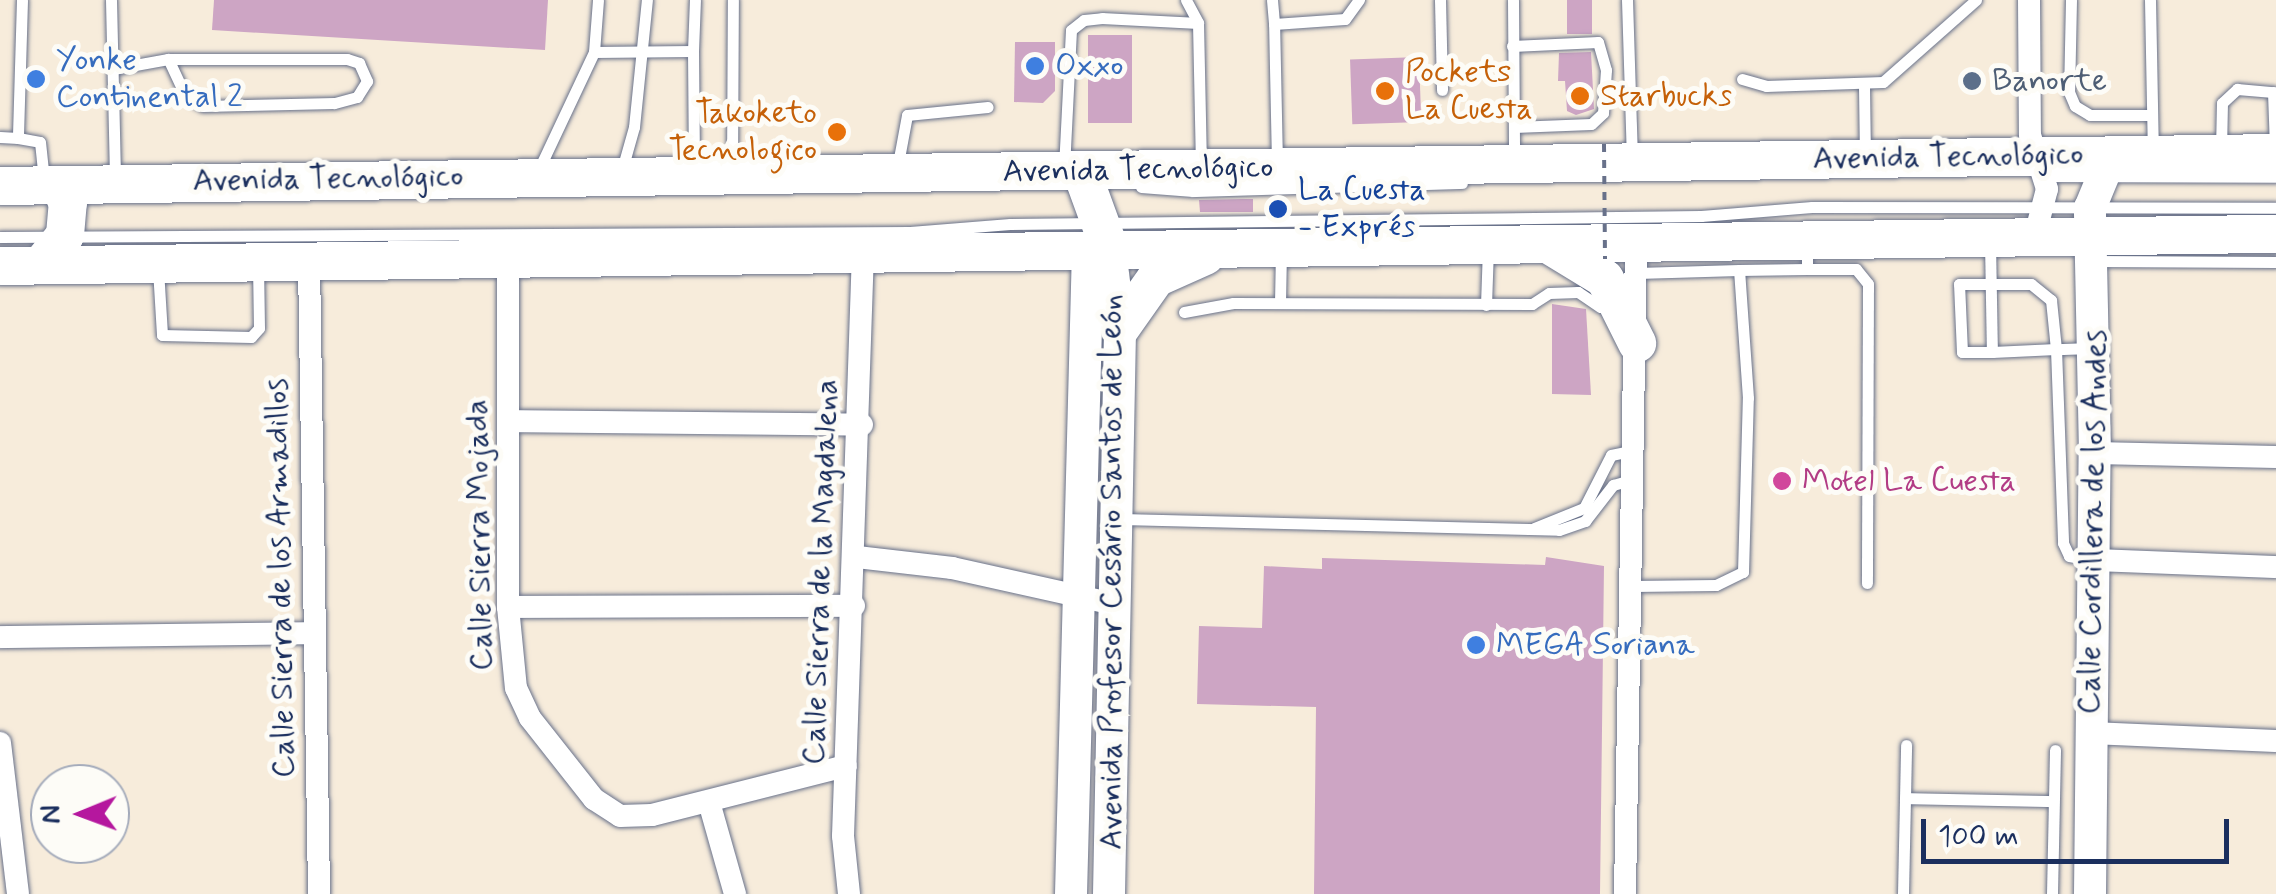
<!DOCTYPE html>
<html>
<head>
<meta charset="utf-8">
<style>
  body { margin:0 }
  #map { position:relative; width:2276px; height:894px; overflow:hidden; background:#f7ecdb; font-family:Mynerve,sans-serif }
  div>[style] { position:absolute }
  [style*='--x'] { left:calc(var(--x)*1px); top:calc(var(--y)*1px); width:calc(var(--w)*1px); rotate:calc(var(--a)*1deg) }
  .building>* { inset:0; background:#cda5c4; transform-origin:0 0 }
  .roads { filter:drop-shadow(0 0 2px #68718a) drop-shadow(0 0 2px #68718a) }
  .lane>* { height:11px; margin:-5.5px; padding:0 5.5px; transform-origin:5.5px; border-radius:5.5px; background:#fff }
  .street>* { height:22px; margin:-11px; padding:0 11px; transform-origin:11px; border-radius:11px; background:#fff }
  .secondary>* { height:32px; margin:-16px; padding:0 16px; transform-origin:16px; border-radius:16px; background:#fff }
  .primary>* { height:38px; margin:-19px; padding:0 19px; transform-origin:19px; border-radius:19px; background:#fff }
  .path-bridge>* { height:4px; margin-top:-2px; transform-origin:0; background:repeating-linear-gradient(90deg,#68718a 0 8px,transparent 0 16px) }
  .dots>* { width:28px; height:28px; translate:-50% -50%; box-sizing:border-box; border:5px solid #fdfcf7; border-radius:50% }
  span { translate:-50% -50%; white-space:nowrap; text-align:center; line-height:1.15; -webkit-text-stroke:10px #fdfcf7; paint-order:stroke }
  .shop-label { font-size:32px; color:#366cbe }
  .left { translate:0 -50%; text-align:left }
  .food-label { font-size:32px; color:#c56008 }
  .right { translate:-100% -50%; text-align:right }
  .service-label { font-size:32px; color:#4e5e75 }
  .street-label { font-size:32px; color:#1b2f5e }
  .transit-label { font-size:32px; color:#164399 }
  .hotel-label { font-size:32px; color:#b23c85 }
  .north { position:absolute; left:30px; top:764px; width:100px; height:100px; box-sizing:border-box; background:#fdfcf7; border:2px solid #a3aaba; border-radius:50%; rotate:269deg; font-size:28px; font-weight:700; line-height:40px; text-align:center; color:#1b2f5e }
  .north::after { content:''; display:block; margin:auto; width:35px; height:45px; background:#b5179e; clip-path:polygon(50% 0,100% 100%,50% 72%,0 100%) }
  .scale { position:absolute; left:1921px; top:819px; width:308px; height:45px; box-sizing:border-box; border:5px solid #1b2f5e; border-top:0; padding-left:12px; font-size:30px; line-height:35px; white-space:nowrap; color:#1b2f5e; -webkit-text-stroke:8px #fdfcf7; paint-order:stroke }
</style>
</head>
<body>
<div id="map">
  <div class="building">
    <div style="clip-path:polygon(214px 0,548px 0,545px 50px,212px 30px)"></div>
    <div style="left:1567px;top:0;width:25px;height:34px"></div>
    <div style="left:1088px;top:35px;width:44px;height:88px"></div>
    <div style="clip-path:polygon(1015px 42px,1055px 42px,1055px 91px,1043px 103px,1014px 102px)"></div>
    <div style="clip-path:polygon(1591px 52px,1594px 109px,1576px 115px,1567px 111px,1565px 81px,1558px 81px,1559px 53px)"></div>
    <div style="left:1419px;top:57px;width:65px;height:69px;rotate:88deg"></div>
    <div style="clip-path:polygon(1243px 199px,1253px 199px,1253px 212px,1200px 212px,1199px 200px)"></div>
    <div style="clip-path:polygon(1552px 304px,1586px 309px,1591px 395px,1552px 394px)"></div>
    <div style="clip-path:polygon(1546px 557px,1604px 566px,1600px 894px,1314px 894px,1316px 707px,1197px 704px,1199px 626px,1262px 628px,1264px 566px,1322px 569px,1322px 558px,1545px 565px)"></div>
  </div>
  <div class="roads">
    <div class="lane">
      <div style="--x:22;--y:0;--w:138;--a:91.7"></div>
      <div style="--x:18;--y:138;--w:22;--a:10"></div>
      <div style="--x:40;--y:142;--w:38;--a:84"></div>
      <div style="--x:111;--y:0;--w:180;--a:88.7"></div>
      <div style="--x:1186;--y:0;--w:26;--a:62"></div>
      <div style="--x:1272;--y:0;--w:24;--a:85"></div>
      <div style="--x:1440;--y:0;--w:90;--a:88.7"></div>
      <div style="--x:1513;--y:0;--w:159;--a:89.6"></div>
      <div style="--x:1627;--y:0;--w:158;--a:88.2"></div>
      <div style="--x:2071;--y:0;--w:92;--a:91.2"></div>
      <div style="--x:2069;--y:92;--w:15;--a:67"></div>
      <div style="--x:2075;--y:106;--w:17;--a:31"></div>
      <div style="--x:2090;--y:115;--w:62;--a:0"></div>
      <div style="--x:2150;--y:0;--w:151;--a:88.9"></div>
      <div style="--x:1512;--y:46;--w:86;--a:-2.7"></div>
      <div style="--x:1598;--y:42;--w:29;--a:74"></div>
      <div style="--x:1606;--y:70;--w:43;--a:94"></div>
      <div style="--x:1603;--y:113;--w:16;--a:137"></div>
      <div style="--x:1591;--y:124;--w:77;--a:177.8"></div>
      <div style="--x:693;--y:51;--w:51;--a:-87.8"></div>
      <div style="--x:594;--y:52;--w:99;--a:-0.6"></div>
      <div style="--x:693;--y:51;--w:122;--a:89.5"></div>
      <div style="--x:113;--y:69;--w:56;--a:-10.3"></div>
      <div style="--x:168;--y:59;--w:179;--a:0"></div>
      <div style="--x:347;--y:59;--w:13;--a:18"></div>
      <div style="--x:359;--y:63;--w:20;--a:66"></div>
      <div style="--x:367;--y:81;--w:19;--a:122"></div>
      <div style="--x:357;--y:97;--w:24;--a:165"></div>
      <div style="--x:334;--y:103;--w:131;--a:178.7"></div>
      <div style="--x:203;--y:106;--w:21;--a:-149"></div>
      <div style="--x:185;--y:95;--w:40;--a:-115"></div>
      <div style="--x:1742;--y:79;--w:25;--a:16"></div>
      <div style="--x:1766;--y:86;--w:117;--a:-2"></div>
      <div style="--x:1883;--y:82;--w:124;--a:-41.4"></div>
      <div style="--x:1864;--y:86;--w:68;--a:89.2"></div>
      <div style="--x:0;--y:137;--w:18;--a:3"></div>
      <div style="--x:2221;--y:150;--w:47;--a:-88.8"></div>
      <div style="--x:2222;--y:103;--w:21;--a:-43"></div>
      <div style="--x:2237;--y:89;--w:36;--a:5"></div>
      <div style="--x:2273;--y:92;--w:54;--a:87.9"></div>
      <div style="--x:1277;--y:163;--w:139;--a:-91.2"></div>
      <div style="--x:1274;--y:24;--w:71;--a:-4"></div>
      <div style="--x:1345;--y:19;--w:24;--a:-54"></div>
      <div style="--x:1064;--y:168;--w:138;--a:-87.1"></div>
      <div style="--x:1071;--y:30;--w:16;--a:-38"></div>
      <div style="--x:1084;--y:20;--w:18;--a:-6"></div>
      <div style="--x:1102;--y:18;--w:96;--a:3"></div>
      <div style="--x:1198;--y:23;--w:138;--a:88.8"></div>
      <div style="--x:897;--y:169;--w:55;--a:-79.5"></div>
      <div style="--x:907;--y:115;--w:81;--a:-5.6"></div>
      <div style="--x:732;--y:170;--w:170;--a:-89.7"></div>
      <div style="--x:538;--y:171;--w:132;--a:-64.8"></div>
      <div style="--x:594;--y:52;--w:52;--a:-85.6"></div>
      <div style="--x:621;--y:173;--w:48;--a:-74.2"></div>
      <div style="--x:634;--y:127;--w:128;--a:-84.2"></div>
      <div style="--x:2040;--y:176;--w:236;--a:0.2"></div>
      <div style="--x:1141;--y:187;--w:52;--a:4.4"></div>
      <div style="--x:1193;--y:191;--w:269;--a:-1.7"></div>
      <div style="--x:0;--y:237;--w:910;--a:-0.31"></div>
      <div style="--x:910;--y:232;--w:100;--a:-4.6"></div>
      <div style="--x:1010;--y:224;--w:691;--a:-0.66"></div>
      <div style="--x:1701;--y:216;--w:111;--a:-4.6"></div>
      <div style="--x:1812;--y:207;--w:464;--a:0.1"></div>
      <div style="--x:1990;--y:242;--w:110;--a:89"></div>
      <div style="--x:2093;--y:261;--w:183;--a:0.3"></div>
      <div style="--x:158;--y:269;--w:66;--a:86.5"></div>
      <div style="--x:162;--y:335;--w:89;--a:1.3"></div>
      <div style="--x:251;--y:337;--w:12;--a:-48"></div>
      <div style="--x:259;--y:328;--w:61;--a:-90.9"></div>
      <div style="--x:1807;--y:269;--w:49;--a:0"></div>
      <div style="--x:1856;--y:269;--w:19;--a:51"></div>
      <div style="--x:1868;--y:284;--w:299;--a:90.2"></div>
      <div style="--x:1637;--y:273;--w:102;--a:-1.7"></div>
      <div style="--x:1280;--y:303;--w:50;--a:-88.9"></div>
      <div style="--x:1486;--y:305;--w:56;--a:-88"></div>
      <div style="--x:1184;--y:312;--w:50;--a:-10.4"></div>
      <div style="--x:1233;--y:303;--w:299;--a:0.2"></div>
      <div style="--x:1532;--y:304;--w:20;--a:-33"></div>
      <div style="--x:1549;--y:293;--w:29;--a:-2"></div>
      <div style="--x:1578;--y:292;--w:27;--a:34"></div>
      <div style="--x:2091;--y:348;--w:35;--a:178"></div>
      <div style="--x:2056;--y:349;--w:64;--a:177.3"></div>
      <div style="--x:1992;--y:352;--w:30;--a:180"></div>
      <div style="--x:1962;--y:352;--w:68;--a:-92.5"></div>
      <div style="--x:1959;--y:284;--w:72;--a:0"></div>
      <div style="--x:2031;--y:284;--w:26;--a:39"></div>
      <div style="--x:2051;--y:300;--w:49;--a:84.2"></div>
      <div style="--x:2056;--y:349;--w:194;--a:87.9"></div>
      <div style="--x:2063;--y:543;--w:14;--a:65"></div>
      <div style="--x:2069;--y:556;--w:23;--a:10"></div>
      <div style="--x:1121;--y:519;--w:438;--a:1.4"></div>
      <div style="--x:1559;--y:530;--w:28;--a:-19"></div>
      <div style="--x:1585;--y:521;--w:46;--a:-52.1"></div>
      <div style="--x:1613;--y:485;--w:22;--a:-16"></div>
      <div style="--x:1534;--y:528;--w:54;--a:-21.8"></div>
      <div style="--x:1584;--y:508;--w:59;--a:-63"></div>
      <div style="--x:1611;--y:455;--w:24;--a:-12"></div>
      <div style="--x:1633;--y:586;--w:83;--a:-0.7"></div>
      <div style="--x:1716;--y:585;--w:30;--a:-26"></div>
      <div style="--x:1743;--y:572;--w:174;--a:-88.4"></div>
      <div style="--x:1748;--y:398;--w:128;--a:-94"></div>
      <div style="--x:1739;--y:270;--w:68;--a:-0.8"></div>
      <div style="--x:1807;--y:269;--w:20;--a:-90"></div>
      <div style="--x:1905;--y:798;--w:148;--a:1.2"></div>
      <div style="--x:1903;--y:894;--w:149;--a:-88.8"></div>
      <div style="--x:2052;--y:894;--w:144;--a:-88.8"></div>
    </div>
    <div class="street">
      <div style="--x:2029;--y:0;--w:135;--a:89.6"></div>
      <div style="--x:2030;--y:135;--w:57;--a:72.5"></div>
      <div style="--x:2047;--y:189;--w:48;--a:104.6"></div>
      <div style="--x:508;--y:258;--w:349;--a:90"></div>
      <div style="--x:508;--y:607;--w:81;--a:84.4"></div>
      <div style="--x:516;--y:688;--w:33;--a:65"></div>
      <div style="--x:530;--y:718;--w:103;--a:51.7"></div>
      <div style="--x:594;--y:799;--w:31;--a:33"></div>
      <div style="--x:620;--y:816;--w:32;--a:-2"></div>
      <div style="--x:652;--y:815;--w:200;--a:-14.2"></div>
      <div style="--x:309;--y:262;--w:632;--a:89.09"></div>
      <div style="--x:509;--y:421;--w:353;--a:0.6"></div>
      <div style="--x:2095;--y:453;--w:181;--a:1.3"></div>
      <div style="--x:857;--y:557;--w:96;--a:6.6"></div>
      <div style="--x:952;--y:568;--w:167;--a:12.5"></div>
      <div style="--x:2094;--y:560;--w:182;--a:2.2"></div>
      <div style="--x:508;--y:607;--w:346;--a:-0.2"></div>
      <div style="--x:0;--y:637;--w:313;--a:-0.7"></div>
      <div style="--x:2091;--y:733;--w:185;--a:2.5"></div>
      <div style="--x:0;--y:743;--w:152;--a:83.2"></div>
      <div style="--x:709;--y:802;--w:96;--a:74.2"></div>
      <div style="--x:849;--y:894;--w:58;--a:-95.9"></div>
      <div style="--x:843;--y:836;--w:584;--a:-88.04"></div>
      <div style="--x:1625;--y:894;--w:653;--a:-89.03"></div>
    </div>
    <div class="secondary">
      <div style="--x:1071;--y:894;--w:643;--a:-88.49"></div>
      <div style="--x:1109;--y:894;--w:565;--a:-88.88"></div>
      <div style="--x:1120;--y:329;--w:80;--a:-97.2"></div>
      <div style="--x:2090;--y:894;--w:441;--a:-89.4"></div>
      <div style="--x:2095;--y:453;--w:245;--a:-91.2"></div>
      <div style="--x:2090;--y:208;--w:57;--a:-67.5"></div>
    </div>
    <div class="primary">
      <div style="--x:1082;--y:173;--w:82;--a:70"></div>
      <div style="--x:0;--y:186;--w:2276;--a:-0.83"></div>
      <div style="--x:1551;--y:246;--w:63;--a:31.4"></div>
      <div style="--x:1605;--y:279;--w:72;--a:63.4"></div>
      <div style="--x:41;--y:265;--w:38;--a:-51"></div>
      <div style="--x:65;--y:235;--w:32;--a:-85"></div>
      <div style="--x:68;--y:203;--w:20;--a:-117"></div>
      <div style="--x:0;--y:266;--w:2276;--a:-0.81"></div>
      <div style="--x:1120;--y:329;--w:62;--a:-54.8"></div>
      <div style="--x:1156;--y:278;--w:54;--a:-24.2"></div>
    </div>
  </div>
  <div class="path-bridge">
    <div style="--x:1604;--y:144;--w:115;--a:89.5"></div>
  </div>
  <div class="dots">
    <div style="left:1035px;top:66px;background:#3f7fe0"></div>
    <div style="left:36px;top:79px;background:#3f7fe0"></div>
    <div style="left:1972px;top:81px;background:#5c6f8a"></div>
    <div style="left:1385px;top:91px;background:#e8710a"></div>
    <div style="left:1580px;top:96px;background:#e8710a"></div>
    <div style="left:837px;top:132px;background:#e8710a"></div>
    <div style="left:1278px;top:209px;background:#1a4fb4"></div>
    <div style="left:1782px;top:481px;background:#d1479c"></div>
    <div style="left:1476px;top:645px;background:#3f7fe0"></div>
  </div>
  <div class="shop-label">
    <span class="left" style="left:56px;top:79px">Yonke<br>Continental 2</span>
    <span class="left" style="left:1055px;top:66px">Oxxo</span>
    <span class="left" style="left:1496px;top:645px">MEGA Soriana</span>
  </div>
  <div class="food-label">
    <span class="left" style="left:1405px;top:91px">Pockets<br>La Cuesta</span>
    <span class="left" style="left:1600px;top:96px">Starbucks</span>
    <span class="right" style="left:817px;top:132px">Takoketo<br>Tecnologico</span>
  </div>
  <div class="service-label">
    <span class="left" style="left:1992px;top:81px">Banorte</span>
  </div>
  <div class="street-label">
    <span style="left:1948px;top:157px;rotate:-1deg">Avenida Tecnológico</span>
    <span style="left:1138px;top:170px;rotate:-1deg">Avenida Tecnológico</span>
    <span style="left:328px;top:179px;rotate:-1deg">Avenida Tecnológico</span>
    <span style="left:2093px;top:522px;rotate:-89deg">Calle Cordillera de los Andes</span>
    <span style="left:480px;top:535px;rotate:-91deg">Calle Sierra Mojada</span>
    <span style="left:821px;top:572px;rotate:-88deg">Calle Sierra de la Magdalena</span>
    <span style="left:1112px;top:572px;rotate:-90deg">Avenida Profesor Cesário Santos de León</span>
    <span style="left:281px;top:578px;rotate:-91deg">Calle Sierra de los Armadillos</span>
  </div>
  <div class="transit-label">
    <span class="left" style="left:1298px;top:209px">La Cuesta<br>- Exprés</span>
  </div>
  <div class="hotel-label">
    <span class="left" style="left:1802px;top:481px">Motel La Cuesta</span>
  </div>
  <div class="north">N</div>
  <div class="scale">100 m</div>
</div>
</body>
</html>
